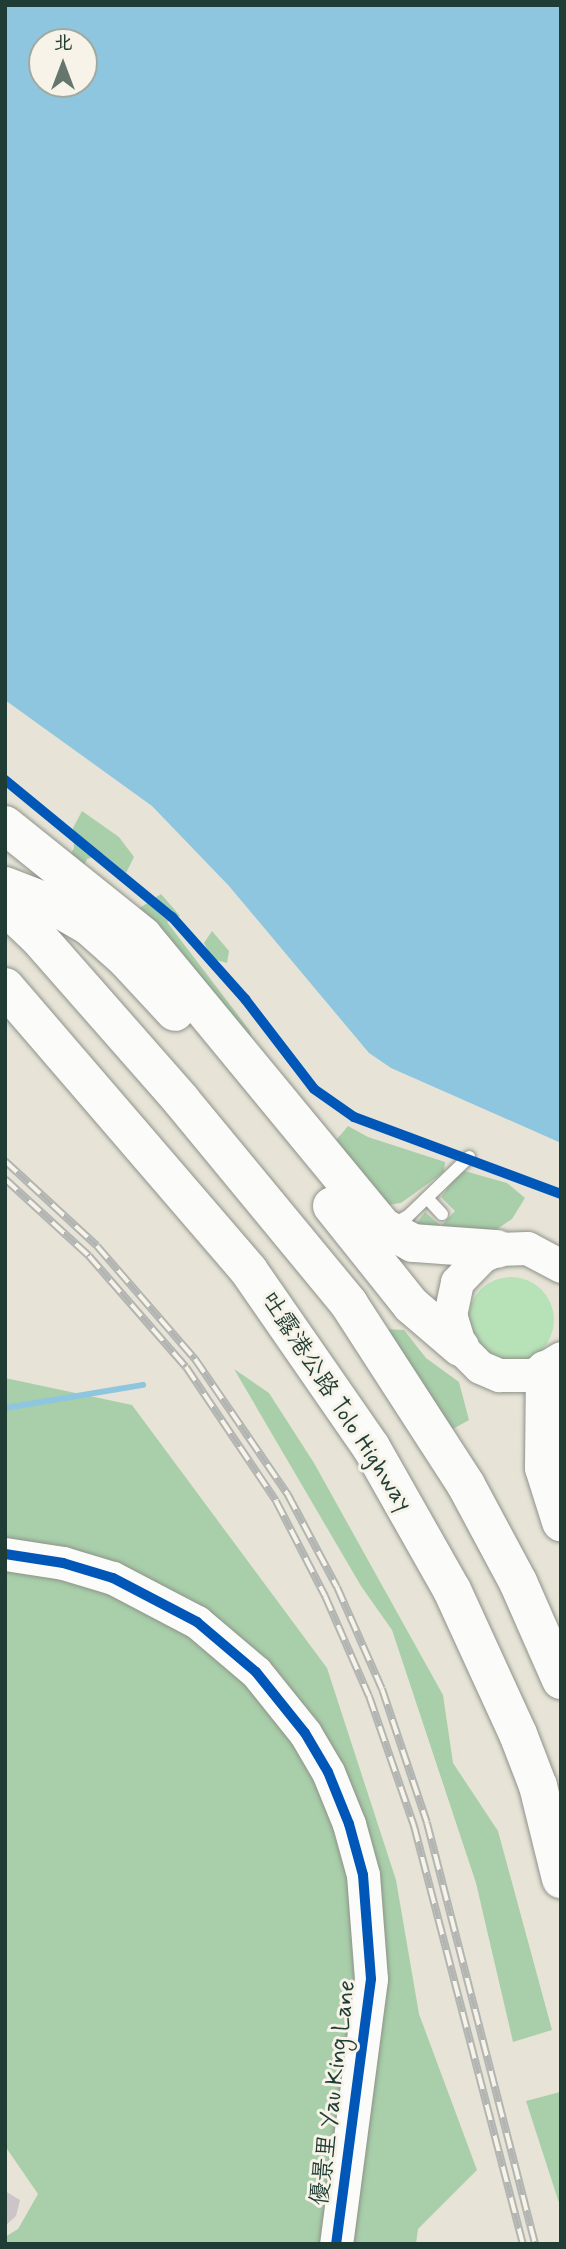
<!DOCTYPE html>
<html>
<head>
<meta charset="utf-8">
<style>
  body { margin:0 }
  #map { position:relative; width:566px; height:2249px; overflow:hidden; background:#e7e4d7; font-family:Mynerve,"LXGW WenKai TC",sans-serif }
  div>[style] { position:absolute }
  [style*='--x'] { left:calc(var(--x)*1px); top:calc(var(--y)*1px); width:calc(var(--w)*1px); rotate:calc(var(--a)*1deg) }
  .green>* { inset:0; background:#b7e1b7 }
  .round { border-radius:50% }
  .forest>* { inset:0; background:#a8cfa9 }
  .water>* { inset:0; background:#8ec6e0 }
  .stream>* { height:6px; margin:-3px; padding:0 3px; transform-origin:3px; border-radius:3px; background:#8ec6e0 }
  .building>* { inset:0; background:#ccc5c8 }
  .roads { filter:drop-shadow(0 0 2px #8e928a) drop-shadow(0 0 2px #8e928a) }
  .lane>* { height:12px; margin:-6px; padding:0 6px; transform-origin:6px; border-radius:6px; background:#fbfbf9 }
  .secondary>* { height:33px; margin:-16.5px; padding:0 16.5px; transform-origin:16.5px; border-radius:16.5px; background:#fbfbf9 }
  .highway>* { height:38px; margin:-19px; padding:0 19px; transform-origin:19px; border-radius:19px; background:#fbfbf9 }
  .rail>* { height:8px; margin-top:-4px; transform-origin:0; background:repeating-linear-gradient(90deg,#f7f3e8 0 16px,#b2b5b2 0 32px); box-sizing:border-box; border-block:2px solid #b2b5b2 }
  .cycleway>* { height:10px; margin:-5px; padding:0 5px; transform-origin:5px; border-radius:5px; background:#0057b8 }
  span { translate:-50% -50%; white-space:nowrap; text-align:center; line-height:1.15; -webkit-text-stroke:6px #f7f3e8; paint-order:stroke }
  .street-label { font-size:24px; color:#1f3d34 }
  .frame { position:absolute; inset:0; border:7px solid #1f3d34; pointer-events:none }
  .north { position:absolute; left:28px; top:28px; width:70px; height:70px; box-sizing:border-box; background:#f7f3e8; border:2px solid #a1aaa0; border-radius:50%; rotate:0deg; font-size:19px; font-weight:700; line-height:28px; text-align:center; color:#1f3d34 }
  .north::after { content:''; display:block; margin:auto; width:24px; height:32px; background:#65776d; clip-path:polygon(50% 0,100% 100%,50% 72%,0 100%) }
</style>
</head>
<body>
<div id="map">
  <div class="green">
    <div class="round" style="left:468px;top:1277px;width:86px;height:86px"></div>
  </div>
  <div class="forest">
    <div style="clip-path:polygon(82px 811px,119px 837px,134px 857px,126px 873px,103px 854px,87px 859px,79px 877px,65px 864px,74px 848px,73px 828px)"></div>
    <div style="clip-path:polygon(161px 894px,180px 916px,167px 922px,250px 1031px,259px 1064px,132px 913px)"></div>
    <div style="clip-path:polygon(212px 931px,229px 951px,227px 963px,213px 959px,204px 943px)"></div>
    <div style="clip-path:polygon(348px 1126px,368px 1137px,445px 1162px,444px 1172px,401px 1203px,380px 1206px,332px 1145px)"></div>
    <div style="clip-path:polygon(461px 1170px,507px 1183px,525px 1198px,512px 1219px,481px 1240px,417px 1233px,417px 1223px,425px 1212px,441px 1226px,455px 1211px,441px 1197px)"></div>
    <div style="clip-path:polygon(385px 1329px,404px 1330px,426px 1358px,459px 1382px,469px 1420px,453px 1429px,440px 1415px)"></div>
    <div style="clip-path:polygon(234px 1369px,269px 1393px,314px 1463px,443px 1695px,453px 1763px,498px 1831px,552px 2030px,513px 2042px,476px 1883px,392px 1630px,361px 1586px)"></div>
    <div style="clip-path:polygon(5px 1378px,132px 1405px,327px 1668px,396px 1880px,419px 2014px,477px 2170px,418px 2229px,416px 2244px,5px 2244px,5px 2237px,18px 2229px,38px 2194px,5px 2146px)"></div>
    <div style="clip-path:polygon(560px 2092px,561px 2095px,561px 2209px,526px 2101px)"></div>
  </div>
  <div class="water">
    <div style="clip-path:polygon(evenodd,5px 5px,561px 5px,561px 1143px,391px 1068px,369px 1053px,229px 886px,152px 806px,5px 700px,5px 5px,42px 42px,84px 42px,84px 84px,42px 84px,42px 42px)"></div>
  </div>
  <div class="stream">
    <div style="--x:5;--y:1408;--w:140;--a:-9.5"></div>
  </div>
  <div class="building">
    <div style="clip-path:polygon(5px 2191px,20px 2200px,16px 2216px,5px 2226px)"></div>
  </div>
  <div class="roads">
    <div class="lane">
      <div style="--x:427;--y:1198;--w:22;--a:47"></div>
      <div style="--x:394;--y:1224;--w:16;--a:-30"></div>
      <div style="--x:408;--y:1216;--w:85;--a:-44"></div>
    </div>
    <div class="secondary">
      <div style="--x:561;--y:1266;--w:38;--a:-152"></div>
      <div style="--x:527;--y:1248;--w:30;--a:178"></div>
      <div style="--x:497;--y:1249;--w:17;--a:155"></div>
      <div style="--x:482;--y:1256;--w:36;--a:134"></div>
      <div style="--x:457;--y:1282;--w:33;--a:102"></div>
      <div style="--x:450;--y:1314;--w:34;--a:73"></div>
      <div style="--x:460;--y:1347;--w:28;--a:45"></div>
      <div style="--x:480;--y:1367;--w:21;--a:23"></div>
      <div style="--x:499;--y:1375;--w:34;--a:0"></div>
      <div style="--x:533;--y:1375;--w:33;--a:-31"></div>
      <div style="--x:5;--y:1554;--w:59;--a:8.8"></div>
      <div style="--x:63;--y:1563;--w:52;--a:16.7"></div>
      <div style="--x:113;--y:1578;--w:95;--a:27.6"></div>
      <div style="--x:197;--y:1622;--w:77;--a:40.3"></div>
      <div style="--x:256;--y:1672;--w:78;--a:51.2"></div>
      <div style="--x:305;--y:1733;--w:45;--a:59.5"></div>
      <div style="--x:328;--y:1772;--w:56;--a:68"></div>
      <div style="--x:349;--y:1824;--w:53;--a:74.6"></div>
      <div style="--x:363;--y:1875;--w:104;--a:85.6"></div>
      <div style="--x:371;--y:1979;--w:267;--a:97.5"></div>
    </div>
    <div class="highway">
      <div style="--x:5;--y:825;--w:177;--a:38.8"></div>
      <div style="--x:143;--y:936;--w:377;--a:50.5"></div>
      <div style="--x:383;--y:1227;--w:34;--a:28"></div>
      <div style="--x:413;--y:1243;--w:84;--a:4.1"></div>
      <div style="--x:5;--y:886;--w:47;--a:21.1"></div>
      <div style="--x:49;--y:903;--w:46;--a:29.9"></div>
      <div style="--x:89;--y:926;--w:50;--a:41.7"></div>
      <div style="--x:126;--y:959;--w:72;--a:47.2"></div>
      <div style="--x:5;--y:906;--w:45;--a:43.2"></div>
      <div style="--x:38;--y:937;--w:217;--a:48.7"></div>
      <div style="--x:181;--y:1100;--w:264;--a:50.5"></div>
      <div style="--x:349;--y:1304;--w:216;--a:57.1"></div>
      <div style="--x:466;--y:1485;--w:110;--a:61.8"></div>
      <div style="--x:518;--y:1582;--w:107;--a:66.3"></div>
      <div style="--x:5;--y:987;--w:374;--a:49.3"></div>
      <div style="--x:249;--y:1271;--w:214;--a:55.3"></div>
      <div style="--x:371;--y:1447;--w:164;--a:60.5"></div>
      <div style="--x:452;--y:1590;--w:158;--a:65.4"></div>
      <div style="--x:518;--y:1734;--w:56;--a:69"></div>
      <div style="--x:538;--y:1786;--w:96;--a:76.1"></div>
      <div style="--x:332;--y:1206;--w:127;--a:51.4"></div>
      <div style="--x:411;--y:1305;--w:65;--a:40.6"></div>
      <div style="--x:545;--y:1370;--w:98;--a:90.6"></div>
      <div style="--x:544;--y:1468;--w:57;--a:72.5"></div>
    </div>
  </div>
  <div class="rail">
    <div style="--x:5;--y:1161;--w:125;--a:42.7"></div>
    <div style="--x:97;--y:1246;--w:150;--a:49.1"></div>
    <div style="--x:195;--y:1359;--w:165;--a:55.6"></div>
    <div style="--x:288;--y:1495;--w:104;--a:62"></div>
    <div style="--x:337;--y:1587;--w:111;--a:66.2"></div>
    <div style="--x:382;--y:1689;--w:141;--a:71.4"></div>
    <div style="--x:427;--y:1823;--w:435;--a:75.6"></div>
    <div style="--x:5;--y:1179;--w:114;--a:42.5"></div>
    <div style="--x:89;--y:1256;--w:147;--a:48.9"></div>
    <div style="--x:186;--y:1367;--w:161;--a:56.1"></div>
    <div style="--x:276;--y:1501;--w:107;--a:62.7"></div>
    <div style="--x:325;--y:1596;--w:109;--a:66.3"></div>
    <div style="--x:369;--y:1696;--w:138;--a:70.9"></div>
    <div style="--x:414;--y:1826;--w:432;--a:75.4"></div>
  </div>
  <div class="cycleway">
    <div style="--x:5;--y:780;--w:216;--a:39.4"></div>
    <div style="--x:172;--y:917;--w:110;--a:48.3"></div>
    <div style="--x:245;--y:999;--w:113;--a:52.5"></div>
    <div style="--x:314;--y:1089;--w:49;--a:35"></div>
    <div style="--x:354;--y:1117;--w:221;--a:20.4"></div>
    <div style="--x:5;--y:1554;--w:59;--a:8.8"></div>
    <div style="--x:63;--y:1563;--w:52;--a:16.7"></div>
    <div style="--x:113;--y:1578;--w:95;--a:27.6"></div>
    <div style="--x:197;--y:1622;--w:77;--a:40.3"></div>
    <div style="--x:256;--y:1672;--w:78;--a:51.2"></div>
    <div style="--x:305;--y:1733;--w:45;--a:59.5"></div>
    <div style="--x:328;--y:1772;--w:56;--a:68"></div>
    <div style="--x:349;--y:1824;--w:53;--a:74.6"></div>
    <div style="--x:363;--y:1875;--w:104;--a:85.6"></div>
    <div style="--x:371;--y:1979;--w:267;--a:97.5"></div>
  </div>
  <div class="street-label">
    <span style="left:336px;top:1402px;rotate:57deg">吐露港公路 Tolo Highway</span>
    <span style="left:334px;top:2093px;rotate:-83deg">優景里 Yau King Lane</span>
  </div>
  <div class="frame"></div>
  <div class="north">北</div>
</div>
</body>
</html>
